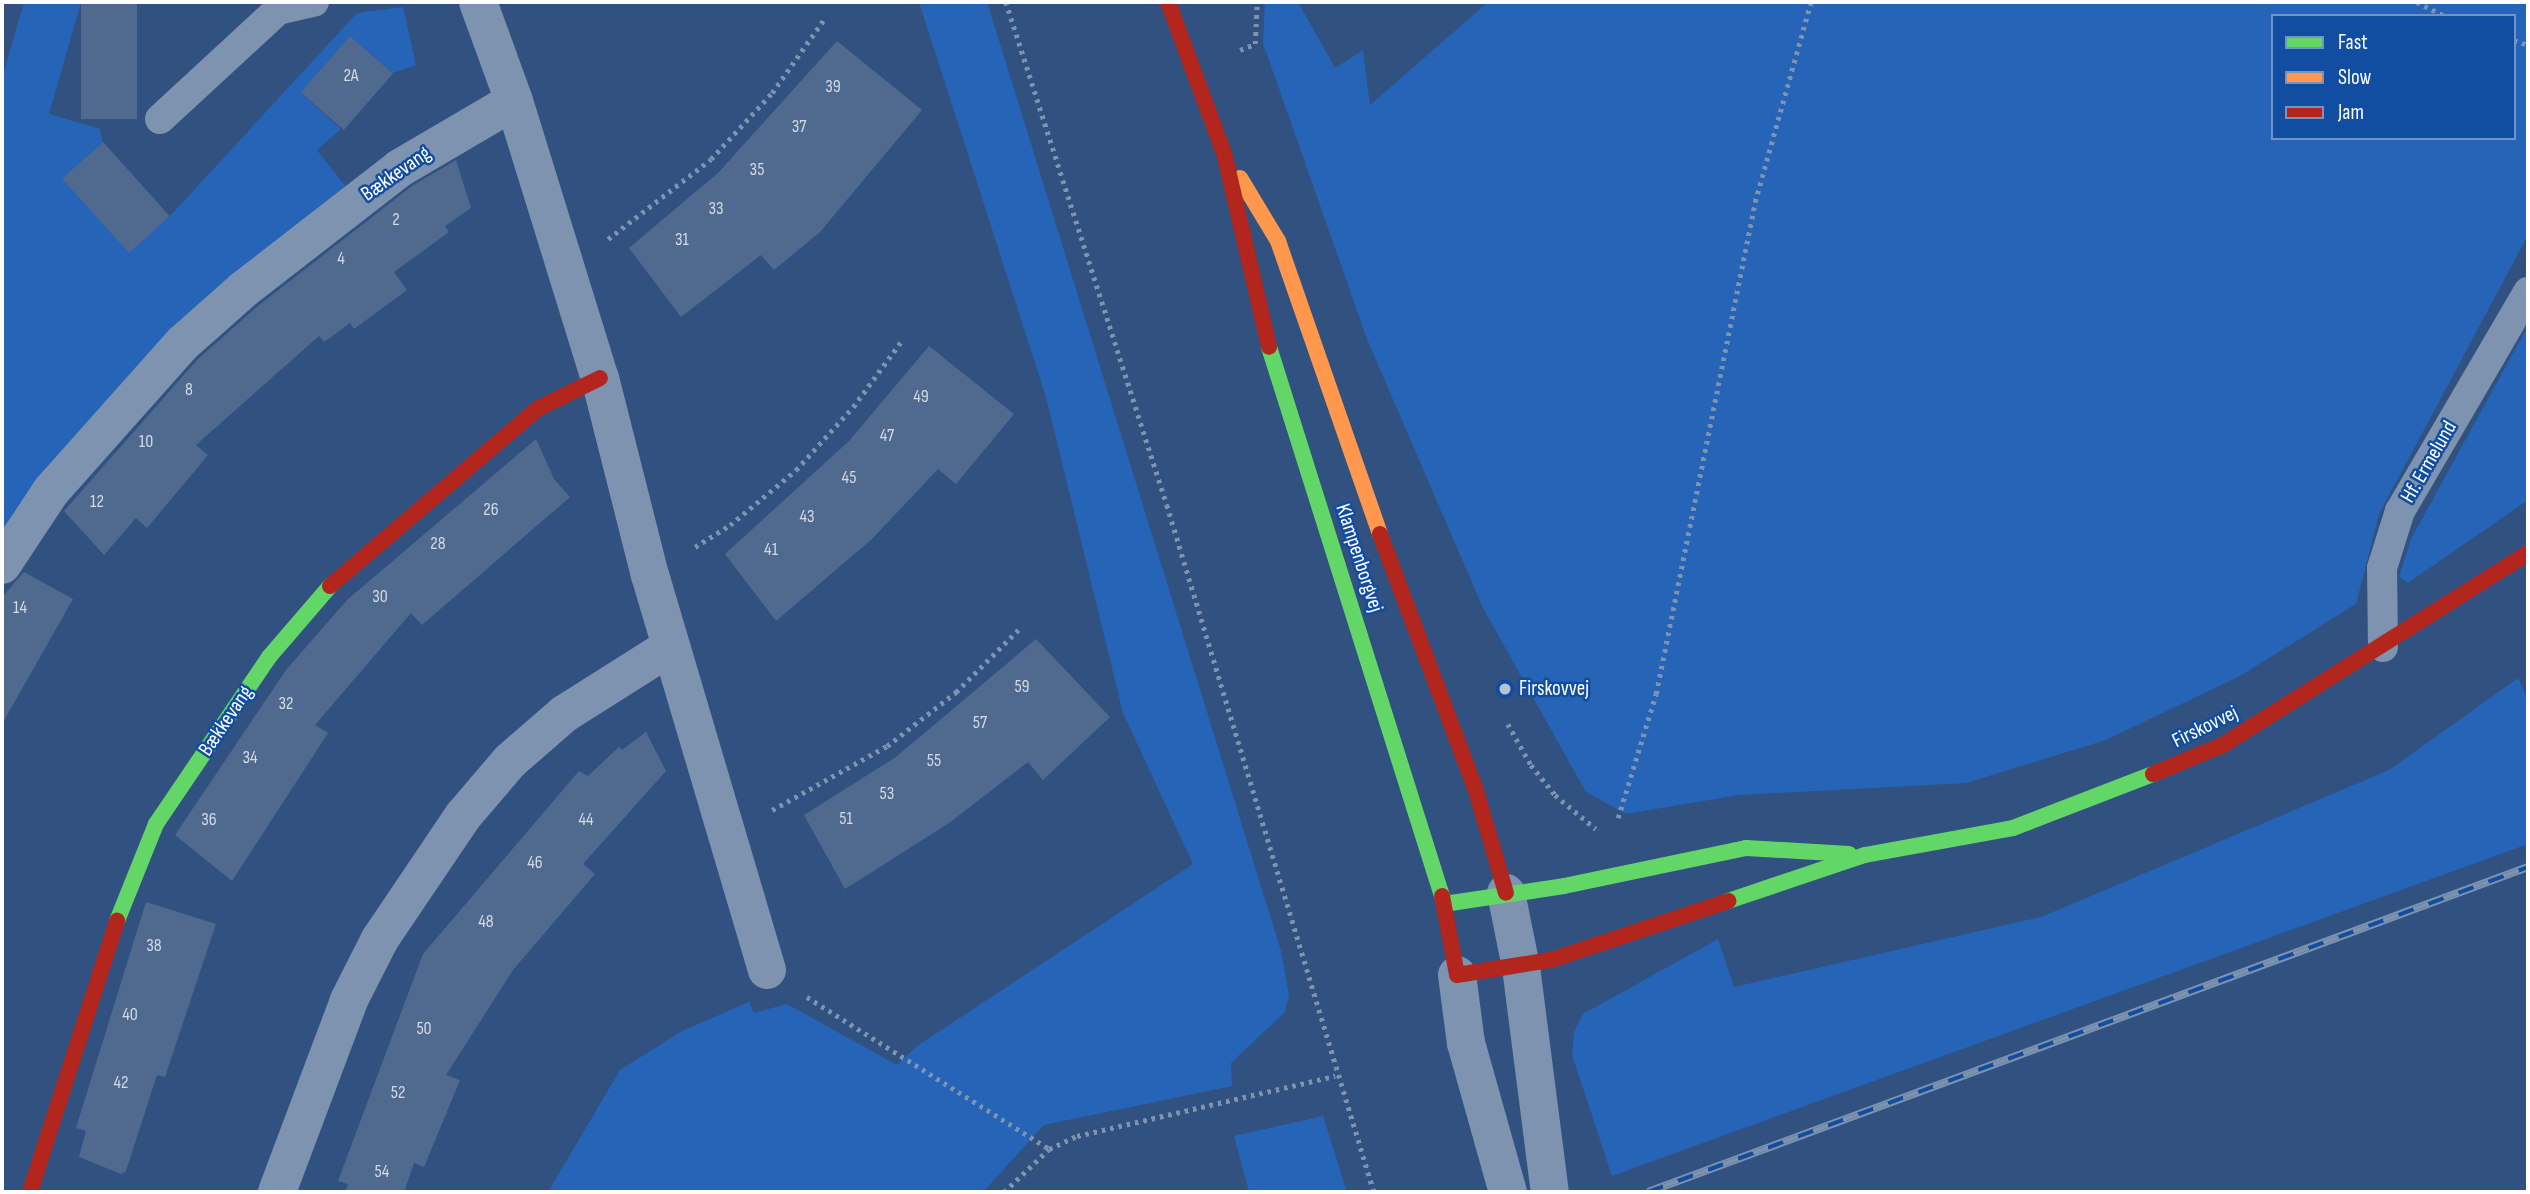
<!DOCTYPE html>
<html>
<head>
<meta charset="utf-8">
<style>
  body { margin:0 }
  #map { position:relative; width:2530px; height:1194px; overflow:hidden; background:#315280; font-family:"Sofia Sans Condensed",sans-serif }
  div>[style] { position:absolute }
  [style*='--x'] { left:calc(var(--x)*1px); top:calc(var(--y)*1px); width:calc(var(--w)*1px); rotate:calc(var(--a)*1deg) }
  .green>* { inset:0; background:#2564b6 }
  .building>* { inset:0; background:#4f6a8e; transform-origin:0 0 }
  .path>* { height:4.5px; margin-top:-2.25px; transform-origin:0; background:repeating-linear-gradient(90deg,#7d93b0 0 3.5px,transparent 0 8.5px) }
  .lane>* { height:30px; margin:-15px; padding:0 15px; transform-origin:15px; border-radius:15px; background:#7d93b0 }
  .street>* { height:38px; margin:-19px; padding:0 19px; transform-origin:19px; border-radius:19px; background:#7d93b0 }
  .fast>* { height:16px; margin:-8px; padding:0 8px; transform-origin:8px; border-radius:8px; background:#63d668 }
  .slow>* { height:16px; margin:-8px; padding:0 8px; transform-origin:8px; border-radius:8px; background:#ff974d }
  .jam>* { height:16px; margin:-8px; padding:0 8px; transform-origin:8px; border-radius:8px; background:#b3261e }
  .rail>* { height:8px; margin-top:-4px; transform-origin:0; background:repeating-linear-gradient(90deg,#114da0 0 16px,#7c92af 0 32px); box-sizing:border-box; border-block:2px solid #7c92af }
  .dots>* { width:19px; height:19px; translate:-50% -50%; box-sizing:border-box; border:4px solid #114da0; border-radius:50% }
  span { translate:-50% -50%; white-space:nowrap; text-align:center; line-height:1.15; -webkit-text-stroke:5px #114da0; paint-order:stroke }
  .number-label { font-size:18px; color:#d3dae3 }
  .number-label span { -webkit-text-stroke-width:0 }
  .street-label { font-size:21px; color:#fff }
  .poi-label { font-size:21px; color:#fff }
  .left { translate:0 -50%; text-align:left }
  .frame { position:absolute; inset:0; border:4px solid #fff; pointer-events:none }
  .legend { position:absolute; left:2271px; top:14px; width:245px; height:126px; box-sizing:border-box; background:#114da0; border:2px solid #7094c6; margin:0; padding:9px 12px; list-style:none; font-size:21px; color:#fff }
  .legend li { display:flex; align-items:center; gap:14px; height:35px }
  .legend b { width:35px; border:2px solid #7094c6 }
</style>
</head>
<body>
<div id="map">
  <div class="green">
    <div style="clip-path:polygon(24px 2px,81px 2px,49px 114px,100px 129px,103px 142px,63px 179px,130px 252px,170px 216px,357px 13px,403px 7px,416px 65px,393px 73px,350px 36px,301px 93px,341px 129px,317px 150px,346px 187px,148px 357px,16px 509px,2px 534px,2px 78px)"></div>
    <div style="clip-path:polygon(919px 2px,987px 2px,1281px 951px,1289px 995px,1285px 1012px,1231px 1063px,1232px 1086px,1044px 1125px,983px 1192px,548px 1192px,620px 1070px,682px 1031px,749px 1002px,754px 1013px,787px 1004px,897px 1065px,917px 1046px,1193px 864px,1123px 713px,1046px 397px)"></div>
    <div style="clip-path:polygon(evenodd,1265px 2px,1298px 2px,1335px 68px,1363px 50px,1370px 105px,1488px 2px,2528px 2px,2528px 235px,2379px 514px,2356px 604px,2240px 676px,2106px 740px,1966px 783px,1739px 795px,1626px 814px,1586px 792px,1483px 608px,1367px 339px,1263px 43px,1265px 2px,2273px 16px,2514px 16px,2514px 138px,2273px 138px,2273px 16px)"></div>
    <div style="clip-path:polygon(2528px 326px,2528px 500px,2408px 583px,2399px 577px,2411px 539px)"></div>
    <div style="clip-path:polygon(2518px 678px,2528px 700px,2528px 844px,1612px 1176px,1572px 1055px,1574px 1032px,1583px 1014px,1718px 939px,1734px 987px,2041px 917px,2389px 770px)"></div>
    <div style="clip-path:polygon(1323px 1116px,1347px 1192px,1249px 1192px,1234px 1136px)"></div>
  </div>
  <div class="building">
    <div style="left:81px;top:2px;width:56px;height:117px"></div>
    <div style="left:350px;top:36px;width:57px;height:75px;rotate:41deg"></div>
    <div style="clip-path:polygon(837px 41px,922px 110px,820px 232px,774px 270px,761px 255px,681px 317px,629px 248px,718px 173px)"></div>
    <div style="left:103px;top:142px;width:100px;height:55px;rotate:48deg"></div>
    <div style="clip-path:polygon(456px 160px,471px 208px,445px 226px,449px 232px,394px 272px,407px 290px,354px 329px,350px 323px,324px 342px,319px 336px,196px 445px,208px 455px,147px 528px,136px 518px,104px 555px,64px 511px,198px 359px,258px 306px,412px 186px)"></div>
    <div style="clip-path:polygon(929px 346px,1014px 414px,956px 484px,938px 469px,872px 539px,776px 621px,725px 554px,849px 441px)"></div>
    <div style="clip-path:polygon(536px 439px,554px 479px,570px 497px,422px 625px,411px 613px,315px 725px,328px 733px,232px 881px,175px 835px,286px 670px,347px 600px)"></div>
    <div style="clip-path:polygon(24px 572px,73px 599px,2px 724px,2px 597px)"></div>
    <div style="clip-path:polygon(1036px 639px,1110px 717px,1043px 780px,1028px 762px,949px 823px,845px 889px,804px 815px,896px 757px)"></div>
    <div style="clip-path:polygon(646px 732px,666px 771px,583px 864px,595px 874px,513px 970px,446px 1075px,460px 1080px,424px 1167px,414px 1163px,404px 1192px,345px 1192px,348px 1184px,338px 1181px,423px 954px,579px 771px,588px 776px,619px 747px,622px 750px)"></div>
    <div style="clip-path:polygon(146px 902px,216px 924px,165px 1077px,157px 1075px,126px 1171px,121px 1174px,79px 1157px,86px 1131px,76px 1128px)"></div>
  </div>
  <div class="path">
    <div style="--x:1006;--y:2;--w:528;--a:72.25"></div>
    <div style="--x:1167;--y:505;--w:718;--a:73.23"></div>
    <div style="--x:2417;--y:2;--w:30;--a:27"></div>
    <div style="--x:2514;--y:40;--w:15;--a:20"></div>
    <div style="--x:1240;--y:50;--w:16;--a:-22"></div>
    <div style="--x:1255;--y:44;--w:42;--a:-87.3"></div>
    <div style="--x:608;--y:239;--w:130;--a:-37.8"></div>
    <div style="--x:711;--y:159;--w:90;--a:-47.3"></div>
    <div style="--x:772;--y:93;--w:92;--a:-54.8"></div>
    <div style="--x:695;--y:547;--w:41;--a:-32.2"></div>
    <div style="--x:730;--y:525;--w:86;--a:-39.8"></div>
    <div style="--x:796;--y:470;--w:85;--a:-47.9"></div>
    <div style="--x:853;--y:407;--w:84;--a:-53.7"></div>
    <div style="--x:1508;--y:724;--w:47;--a:60.7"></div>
    <div style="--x:1531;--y:765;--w:38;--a:51"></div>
    <div style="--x:1555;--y:795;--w:53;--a:39.7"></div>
    <div style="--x:772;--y:810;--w:132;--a:-29.1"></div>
    <div style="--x:887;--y:746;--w:88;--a:-38"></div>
    <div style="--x:956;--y:692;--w:88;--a:-45"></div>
    <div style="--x:1618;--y:818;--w:130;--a:-73"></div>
    <div style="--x:1656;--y:694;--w:502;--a:-78.62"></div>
    <div style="--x:1755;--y:202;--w:208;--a:-74.4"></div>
    <div style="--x:807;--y:997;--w:286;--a:32.1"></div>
    <div style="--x:1004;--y:1192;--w:62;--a:-43.7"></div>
    <div style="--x:1049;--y:1149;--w:31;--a:-25"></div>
    <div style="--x:1077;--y:1136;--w:265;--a:-13.1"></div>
  </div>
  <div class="lane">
    <div style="--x:160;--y:119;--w:161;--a:-42.7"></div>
    <div style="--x:278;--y:10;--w:37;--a:-13"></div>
    <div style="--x:2383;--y:647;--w:79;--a:-90.7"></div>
    <div style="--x:2382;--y:568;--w:60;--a:-72.5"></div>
    <div style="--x:2400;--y:511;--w:254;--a:-59.7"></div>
  </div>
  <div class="street">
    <div style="--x:478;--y:2;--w:105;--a:70"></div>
    <div style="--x:514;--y:101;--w:290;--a:72.8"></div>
    <div style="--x:600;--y:378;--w:203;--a:75.8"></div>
    <div style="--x:650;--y:575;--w:412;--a:73.5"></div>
    <div style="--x:2;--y:565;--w:89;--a:-56.5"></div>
    <div style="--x:51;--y:491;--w:198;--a:-48.3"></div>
    <div style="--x:183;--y:343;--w:81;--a:-41.5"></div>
    <div style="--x:244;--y:289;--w:197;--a:-37.8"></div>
    <div style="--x:400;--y:168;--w:132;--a:-30.4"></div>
    <div style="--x:1506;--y:893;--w:76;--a:78.5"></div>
    <div style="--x:1521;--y:967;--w:227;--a:82.7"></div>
    <div style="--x:1457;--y:975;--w:69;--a:82.5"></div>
    <div style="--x:1466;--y:1043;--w:155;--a:74.3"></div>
    <div style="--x:277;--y:1192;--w:205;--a:-69.4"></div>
    <div style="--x:349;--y:1000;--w:68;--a:-63.1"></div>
    <div style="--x:380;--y:939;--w:148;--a:-56"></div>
    <div style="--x:463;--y:816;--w:72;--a:-49.5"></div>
    <div style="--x:510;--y:761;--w:72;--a:-41"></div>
    <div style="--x:564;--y:714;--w:125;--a:-32.3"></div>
  </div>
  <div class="fast">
    <div style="--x:1269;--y:347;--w:576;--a:72.51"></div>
    <div style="--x:1728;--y:901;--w:145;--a:-18.6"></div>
    <div style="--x:1865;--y:855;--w:150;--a:-10.3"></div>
    <div style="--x:2013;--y:828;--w:150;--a:-21.1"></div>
    <div style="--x:1444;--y:904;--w:121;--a:-8.5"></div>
    <div style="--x:1564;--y:886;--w:186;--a:-11.8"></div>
    <div style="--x:1746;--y:848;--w:103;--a:3.3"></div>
    <div style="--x:117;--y:921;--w:105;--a:-68.1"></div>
    <div style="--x:156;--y:824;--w:202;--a:-55.9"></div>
    <div style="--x:269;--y:657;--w:94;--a:-49.3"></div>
  </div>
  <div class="slow">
    <div style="--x:1240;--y:178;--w:74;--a:58.9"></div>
    <div style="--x:1278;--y:241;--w:310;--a:70.8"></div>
  </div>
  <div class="jam">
    <div style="--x:1168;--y:2;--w:161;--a:69.7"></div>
    <div style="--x:1224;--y:153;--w:199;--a:76.9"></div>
    <div style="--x:1380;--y:534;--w:274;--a:69.5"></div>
    <div style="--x:1476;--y:791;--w:106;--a:73.6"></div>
    <div style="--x:330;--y:586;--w:272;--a:-40.5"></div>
    <div style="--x:537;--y:409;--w:70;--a:-26.2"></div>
    <div style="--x:2153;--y:774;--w:76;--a:-22.5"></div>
    <div style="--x:2223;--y:745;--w:360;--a:-32.2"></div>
    <div style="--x:1442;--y:896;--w:80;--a:79.2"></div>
    <div style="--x:1457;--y:975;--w:95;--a:-9.1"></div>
    <div style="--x:1551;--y:960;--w:187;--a:-18.4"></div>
    <div style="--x:30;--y:1192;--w:285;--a:-72.2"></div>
  </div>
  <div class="rail">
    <div style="--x:1648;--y:1192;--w:938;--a:-20.27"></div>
  </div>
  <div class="dots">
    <div style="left:1505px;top:689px;background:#b7c2d3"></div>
  </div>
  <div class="number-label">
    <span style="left:351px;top:76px">2A</span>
    <span style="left:833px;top:87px">39</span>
    <span style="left:799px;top:127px">37</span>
    <span style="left:757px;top:170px">35</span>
    <span style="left:716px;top:209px">33</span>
    <span style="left:396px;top:220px">2</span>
    <span style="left:682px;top:240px">31</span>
    <span style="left:341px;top:259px">4</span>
    <span style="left:189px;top:390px">8</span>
    <span style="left:921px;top:397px">49</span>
    <span style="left:887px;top:436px">47</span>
    <span style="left:146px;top:442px">10</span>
    <span style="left:849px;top:478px">45</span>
    <span style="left:97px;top:502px">12</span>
    <span style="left:491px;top:510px">26</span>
    <span style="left:807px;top:517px">43</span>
    <span style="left:438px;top:544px">28</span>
    <span style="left:771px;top:550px">41</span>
    <span style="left:380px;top:597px">30</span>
    <span style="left:20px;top:608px">14</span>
    <span style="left:1022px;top:687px">59</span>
    <span style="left:286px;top:704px">32</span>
    <span style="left:980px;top:723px">57</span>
    <span style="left:250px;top:758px">34</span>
    <span style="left:934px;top:761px">55</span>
    <span style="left:887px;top:794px">53</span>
    <span style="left:846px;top:819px">51</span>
    <span style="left:209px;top:820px">36</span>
    <span style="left:586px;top:820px">44</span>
    <span style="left:535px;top:863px">46</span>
    <span style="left:486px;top:922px">48</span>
    <span style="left:154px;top:946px">38</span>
    <span style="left:130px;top:1015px">40</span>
    <span style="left:424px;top:1029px">50</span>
    <span style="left:121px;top:1083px">42</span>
    <span style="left:398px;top:1093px">52</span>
    <span style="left:382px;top:1172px">54</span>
  </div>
  <div class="street-label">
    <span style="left:396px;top:174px;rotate:-35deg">Bækkevang</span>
    <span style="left:2429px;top:462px;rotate:-60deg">Hf. Ermelund</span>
    <span style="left:1359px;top:558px;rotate:72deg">Klampenborgvej</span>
    <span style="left:226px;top:721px;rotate:-56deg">Bækkevang</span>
    <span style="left:2205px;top:727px;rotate:-26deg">Firskovvej</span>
  </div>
  <div class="poi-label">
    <span class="left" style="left:1519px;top:689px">Firskovvej</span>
  </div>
  <div class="frame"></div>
  <ul class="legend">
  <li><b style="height:9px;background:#63d668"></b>Fast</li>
  <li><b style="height:9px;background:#ff974d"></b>Slow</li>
  <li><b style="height:9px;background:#b3261e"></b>Jam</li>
  </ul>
</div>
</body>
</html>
